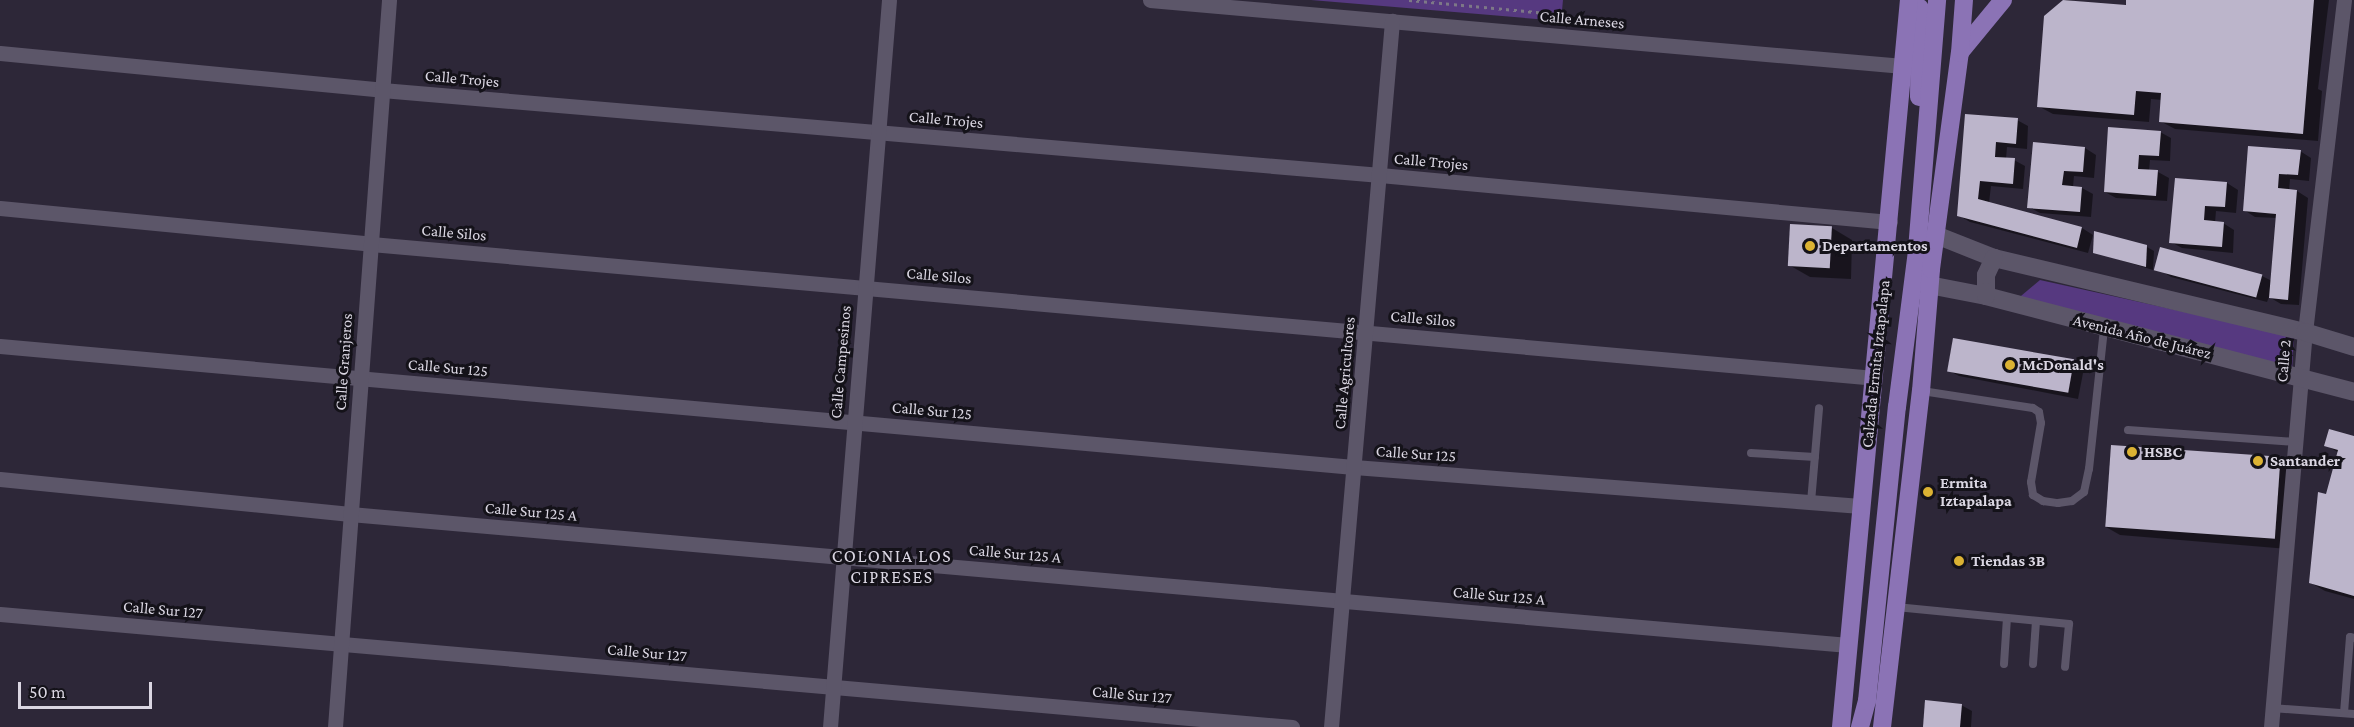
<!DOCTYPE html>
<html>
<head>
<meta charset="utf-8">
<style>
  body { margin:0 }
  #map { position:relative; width:2354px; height:727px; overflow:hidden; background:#2d2738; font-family:"Crimson Pro",serif }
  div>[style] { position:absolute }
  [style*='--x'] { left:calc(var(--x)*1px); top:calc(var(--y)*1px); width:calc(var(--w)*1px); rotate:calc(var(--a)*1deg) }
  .green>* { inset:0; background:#563980 }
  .shadow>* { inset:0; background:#0007 }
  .building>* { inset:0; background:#bcb5cb; transform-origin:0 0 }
  .path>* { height:3px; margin-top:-1.5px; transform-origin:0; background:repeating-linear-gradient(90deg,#7d7887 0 3px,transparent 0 7.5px) }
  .lane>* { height:8px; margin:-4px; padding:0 4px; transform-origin:4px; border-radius:4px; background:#5c5669 }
  .street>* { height:15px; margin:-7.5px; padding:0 7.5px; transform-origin:7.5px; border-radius:7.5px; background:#5c5669 }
  .secondary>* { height:18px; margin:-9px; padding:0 9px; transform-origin:9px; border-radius:9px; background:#5c5669 }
  .primary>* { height:18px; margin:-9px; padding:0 9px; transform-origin:9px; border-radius:9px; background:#8b73b5 }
  .dots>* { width:16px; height:16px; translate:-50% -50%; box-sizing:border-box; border:3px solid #141219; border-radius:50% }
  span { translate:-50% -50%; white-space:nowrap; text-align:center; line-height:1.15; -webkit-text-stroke:6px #141219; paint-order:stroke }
  .street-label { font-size:16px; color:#dad6e2 }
  .poi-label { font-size:16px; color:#dad6e2; font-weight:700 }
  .left { translate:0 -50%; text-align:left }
  .neighbourhood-label { font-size:18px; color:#dad6e2; letter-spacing:1.5px }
  .scale { position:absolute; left:18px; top:682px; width:134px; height:27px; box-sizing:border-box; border:3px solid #dad6e2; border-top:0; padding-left:8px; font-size:18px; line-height:21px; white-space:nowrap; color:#dad6e2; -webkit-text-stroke:4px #141219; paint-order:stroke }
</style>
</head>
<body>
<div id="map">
  <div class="green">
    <div style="clip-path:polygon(1311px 0,1563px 0,1561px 21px)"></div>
    <div style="clip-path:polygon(2040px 280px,2294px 336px,2292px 371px,2015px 301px)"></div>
  </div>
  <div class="shadow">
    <div style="clip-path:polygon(2066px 0,2127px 7px,2128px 0,2329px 0,2318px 89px,2322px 91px,2318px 141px,2175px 129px,2160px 121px,2162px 100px,2151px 99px,2149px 122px,2053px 114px,2038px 106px,2046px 17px)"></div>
    <div style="clip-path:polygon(1967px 116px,2017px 120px,2028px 126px,2027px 149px,2007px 147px,2006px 159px,2014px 160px,2025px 166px,2023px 189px,1991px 186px,1989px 203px,2082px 228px,2093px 235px,2088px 253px,1970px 222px,1958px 215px)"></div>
    <div style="clip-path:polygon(2109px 129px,2160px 132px,2171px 138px,2170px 161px,2150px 160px,2149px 171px,2158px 172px,2169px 178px,2167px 201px,2116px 198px,2105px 192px)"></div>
    <div style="clip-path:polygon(2034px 144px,2085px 148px,2096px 155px,2094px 178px,2074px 176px,2073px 187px,2082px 188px,2093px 194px,2091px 217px,2040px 213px,2029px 207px)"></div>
    <div style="clip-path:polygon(2300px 151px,2311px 158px,2309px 181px,2290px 179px,2289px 191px,2297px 191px,2308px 198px,2299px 305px,2281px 304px,2269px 297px,2267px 302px,2171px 277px,2160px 270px,2161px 249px,2262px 276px,2272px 281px,2277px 218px,2255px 217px,2244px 210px)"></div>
    <div style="clip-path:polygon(2227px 183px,2238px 190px,2236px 213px,2216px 211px,2215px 223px,2223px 223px,2234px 230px,2233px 253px,2182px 248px,2171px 242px)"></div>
    <div style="clip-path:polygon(1832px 228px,1852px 240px,1851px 279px,1810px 277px,1789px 265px)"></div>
    <div style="clip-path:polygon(2147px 247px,2154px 251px,2153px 270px,2094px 252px)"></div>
    <div style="clip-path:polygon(2073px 362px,2084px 368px,2078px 399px,1959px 376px,1948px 370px)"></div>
    <div style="clip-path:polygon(2354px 437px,2354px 599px,2325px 591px,2311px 583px,2327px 496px,2339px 453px,2326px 445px)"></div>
    <div style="clip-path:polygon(2280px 458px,2295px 466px,2288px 549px,2120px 535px,2106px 527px)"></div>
    <div style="clip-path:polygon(1961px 705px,1972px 711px,1971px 727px,1925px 727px)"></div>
  </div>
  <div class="building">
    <div style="clip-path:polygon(2063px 0,2126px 5px,2126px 0,2314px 0,2303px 134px,2159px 122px,2161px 93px,2136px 91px,2134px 115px,2037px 107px,2044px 16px)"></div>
    <div style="clip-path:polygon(1965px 114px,2018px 118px,2016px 144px,1996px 142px,1995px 157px,2015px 158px,2013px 184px,1980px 181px,1978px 199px,2082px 227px,2077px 248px,1957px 216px)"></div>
    <div style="clip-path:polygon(2108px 127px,2161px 131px,2159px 156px,2139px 155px,2138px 169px,2158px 170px,2156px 196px,2104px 192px)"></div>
    <div style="clip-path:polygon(2033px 142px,2085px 147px,2083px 172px,2064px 171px,2062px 185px,2082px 187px,2080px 212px,2027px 208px)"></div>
    <div style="clip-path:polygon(2248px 146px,2301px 150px,2298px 175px,2279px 174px,2278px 188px,2297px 190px,2288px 300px,2269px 298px,2276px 214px,2243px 211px)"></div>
    <div style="clip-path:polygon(2175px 178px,2227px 182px,2225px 207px,2205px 206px,2204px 220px,2224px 222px,2222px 247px,2169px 243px)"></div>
    <div style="left:1790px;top:224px;width:42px;height:42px;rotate:3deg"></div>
    <div style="clip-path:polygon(2094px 231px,2147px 245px,2146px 267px,2093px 253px)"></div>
    <div style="left:2160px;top:247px;width:106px;height:24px;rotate:15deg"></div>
    <div style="left:1953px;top:338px;width:123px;height:34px;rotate:10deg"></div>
    <div style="clip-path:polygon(2329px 429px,2354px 436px,2354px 596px,2309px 583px,2318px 492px,2326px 494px,2338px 450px,2324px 446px)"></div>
    <div style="left:2111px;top:445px;width:170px;height:82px;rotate:4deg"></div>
    <div style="clip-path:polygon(1925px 700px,1962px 704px,1960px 727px,1923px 727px)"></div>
  </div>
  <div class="path">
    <div style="--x:1409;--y:0;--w:148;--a:5.4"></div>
  </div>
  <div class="lane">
    <div style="--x:1922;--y:391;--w:112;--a:8.7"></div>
    <div style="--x:2033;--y:408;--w:7;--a:34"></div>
    <div style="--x:2039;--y:412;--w:11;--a:80"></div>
    <div style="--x:2041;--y:423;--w:60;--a:99.6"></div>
    <div style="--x:2031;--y:482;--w:13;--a:81"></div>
    <div style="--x:2033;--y:495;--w:12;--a:31"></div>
    <div style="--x:2043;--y:501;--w:15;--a:8"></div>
    <div style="--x:2058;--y:503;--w:14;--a:-8"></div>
    <div style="--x:2072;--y:501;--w:15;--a:-37"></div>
    <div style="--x:2084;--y:492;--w:24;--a:-78"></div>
    <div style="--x:2089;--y:469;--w:142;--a:-83.9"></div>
    <div style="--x:2128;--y:430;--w:167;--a:4.1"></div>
    <div style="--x:1751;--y:453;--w:64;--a:3.6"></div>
    <div style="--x:1811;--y:502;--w:94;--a:-85.1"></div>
    <div style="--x:1896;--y:607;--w:174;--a:5.6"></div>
    <div style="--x:2069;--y:624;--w:43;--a:95.3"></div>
    <div style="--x:2004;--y:664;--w:46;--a:-86.3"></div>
    <div style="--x:2033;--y:664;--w:43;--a:-86"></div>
    <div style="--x:2272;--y:708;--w:82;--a:4.2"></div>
    <div style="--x:2344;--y:713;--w:76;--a:-85.5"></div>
    <div style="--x:2350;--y:637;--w:4;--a:14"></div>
  </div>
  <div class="street">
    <div style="--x:1150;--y:0;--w:756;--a:5.01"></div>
    <div style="--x:0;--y:53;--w:384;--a:5.5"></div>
    <div style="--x:382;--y:90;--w:1002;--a:4.87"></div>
    <div style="--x:1380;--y:175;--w:512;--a:5.27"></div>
    <div style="--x:0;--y:208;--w:373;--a:5.5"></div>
    <div style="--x:371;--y:244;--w:1509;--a:5.09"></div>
    <div style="--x:0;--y:346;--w:1359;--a:5.11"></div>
    <div style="--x:1354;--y:467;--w:508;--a:4.4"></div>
    <div style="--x:0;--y:479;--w:352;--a:5.7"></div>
    <div style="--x:350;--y:514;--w:1504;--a:5"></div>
    <div style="--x:0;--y:614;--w:1297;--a:5"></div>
    <div style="--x:335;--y:727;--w:729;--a:-85.75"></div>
    <div style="--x:830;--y:727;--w:729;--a:-85.36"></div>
    <div style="--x:1331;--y:727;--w:709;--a:-85.06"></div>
    <div style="--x:2271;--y:727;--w:396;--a:-85.1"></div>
    <div style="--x:2305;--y:332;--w:334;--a:-83.3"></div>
  </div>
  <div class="secondary">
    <div style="--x:1936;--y:235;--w:62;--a:21.6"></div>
    <div style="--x:1994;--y:258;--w:320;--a:13.4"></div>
    <div style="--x:2305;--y:332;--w:51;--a:17"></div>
    <div style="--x:1929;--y:285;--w:58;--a:10.9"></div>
    <div style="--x:1986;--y:296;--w:380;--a:14.6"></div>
    <div style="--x:1986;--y:296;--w:21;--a:-90"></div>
    <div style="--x:1986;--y:275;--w:19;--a:-65"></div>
  </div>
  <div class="primary">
    <div style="--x:1961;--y:51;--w:66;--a:-50.5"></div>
    <div style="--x:1919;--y:97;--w:89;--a:-89.4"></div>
    <div style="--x:1841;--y:727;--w:730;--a:-84.66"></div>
    <div style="--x:1860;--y:727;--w:27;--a:-75"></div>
    <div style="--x:1867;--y:701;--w:296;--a:-84.2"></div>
    <div style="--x:1897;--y:407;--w:158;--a:-82.7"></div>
    <div style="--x:1917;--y:250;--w:251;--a:-85.4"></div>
    <div style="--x:1882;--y:727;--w:338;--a:-83.4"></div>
    <div style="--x:1921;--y:391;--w:122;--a:-85.3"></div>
    <div style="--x:1931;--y:269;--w:218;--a:-82.4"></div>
    <div style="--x:1960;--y:53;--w:53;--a:-85.7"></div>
  </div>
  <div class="dots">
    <div style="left:1810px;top:246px;background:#dbb233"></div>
    <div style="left:2010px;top:365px;background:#dbb233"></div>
    <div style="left:2132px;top:452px;background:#dbb233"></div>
    <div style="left:2258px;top:461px;background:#dbb233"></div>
    <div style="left:1928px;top:492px;background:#dbb233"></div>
    <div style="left:1959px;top:561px;background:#dbb233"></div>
  </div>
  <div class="street-label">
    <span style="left:1582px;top:20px;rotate:5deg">Calle Arneses</span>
    <span style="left:462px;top:79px;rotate:5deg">Calle Trojes</span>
    <span style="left:946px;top:120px;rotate:5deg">Calle Trojes</span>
    <span style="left:1431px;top:162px;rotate:5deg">Calle Trojes</span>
    <span style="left:454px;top:233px;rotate:5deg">Calle Silos</span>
    <span style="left:939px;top:276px;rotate:5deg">Calle Silos</span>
    <span style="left:1423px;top:319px;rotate:5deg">Calle Silos</span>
    <span style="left:2142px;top:337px;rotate:14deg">Avenida Año de Juárez</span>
    <span style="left:2284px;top:361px;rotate:-85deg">Calle 2</span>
    <span style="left:344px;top:362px;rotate:-86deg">Calle Granjeros</span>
    <span style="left:841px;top:362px;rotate:-85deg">Calle Campesinos</span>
    <span style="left:1876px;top:364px;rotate:-84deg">Calzada Ermita Iztapalapa</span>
    <span style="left:448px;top:368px;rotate:5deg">Calle Sur 125</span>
    <span style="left:1345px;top:373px;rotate:-85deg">Calle Agricultores</span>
    <span style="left:932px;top:411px;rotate:5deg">Calle Sur 125</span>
    <span style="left:1416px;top:454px;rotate:4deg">Calle Sur 125</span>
    <span style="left:531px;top:512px;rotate:5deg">Calle Sur 125 A</span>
    <span style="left:1015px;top:554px;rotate:5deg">Calle Sur 125 A</span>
    <span style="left:1499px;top:596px;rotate:5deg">Calle Sur 125 A</span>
    <span style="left:163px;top:610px;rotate:5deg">Calle Sur 127</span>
    <span style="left:647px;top:653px;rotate:5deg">Calle Sur 127</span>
    <span style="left:1132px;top:695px;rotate:5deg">Calle Sur 127</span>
  </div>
  <div class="poi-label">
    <span class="left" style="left:1822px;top:246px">Departamentos</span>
    <span class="left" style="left:2022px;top:365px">McDonald's</span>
    <span class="left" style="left:2144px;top:452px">HSBC</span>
    <span class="left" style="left:2270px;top:461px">Santander</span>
    <span class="left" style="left:1940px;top:492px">Ermita<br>Iztapalapa</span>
    <span class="left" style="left:1971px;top:561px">Tiendas 3B</span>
  </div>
  <div class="neighbourhood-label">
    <span style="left:892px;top:567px">COLONIA LOS<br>CIPRESES</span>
  </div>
  <div class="scale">50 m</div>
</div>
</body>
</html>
